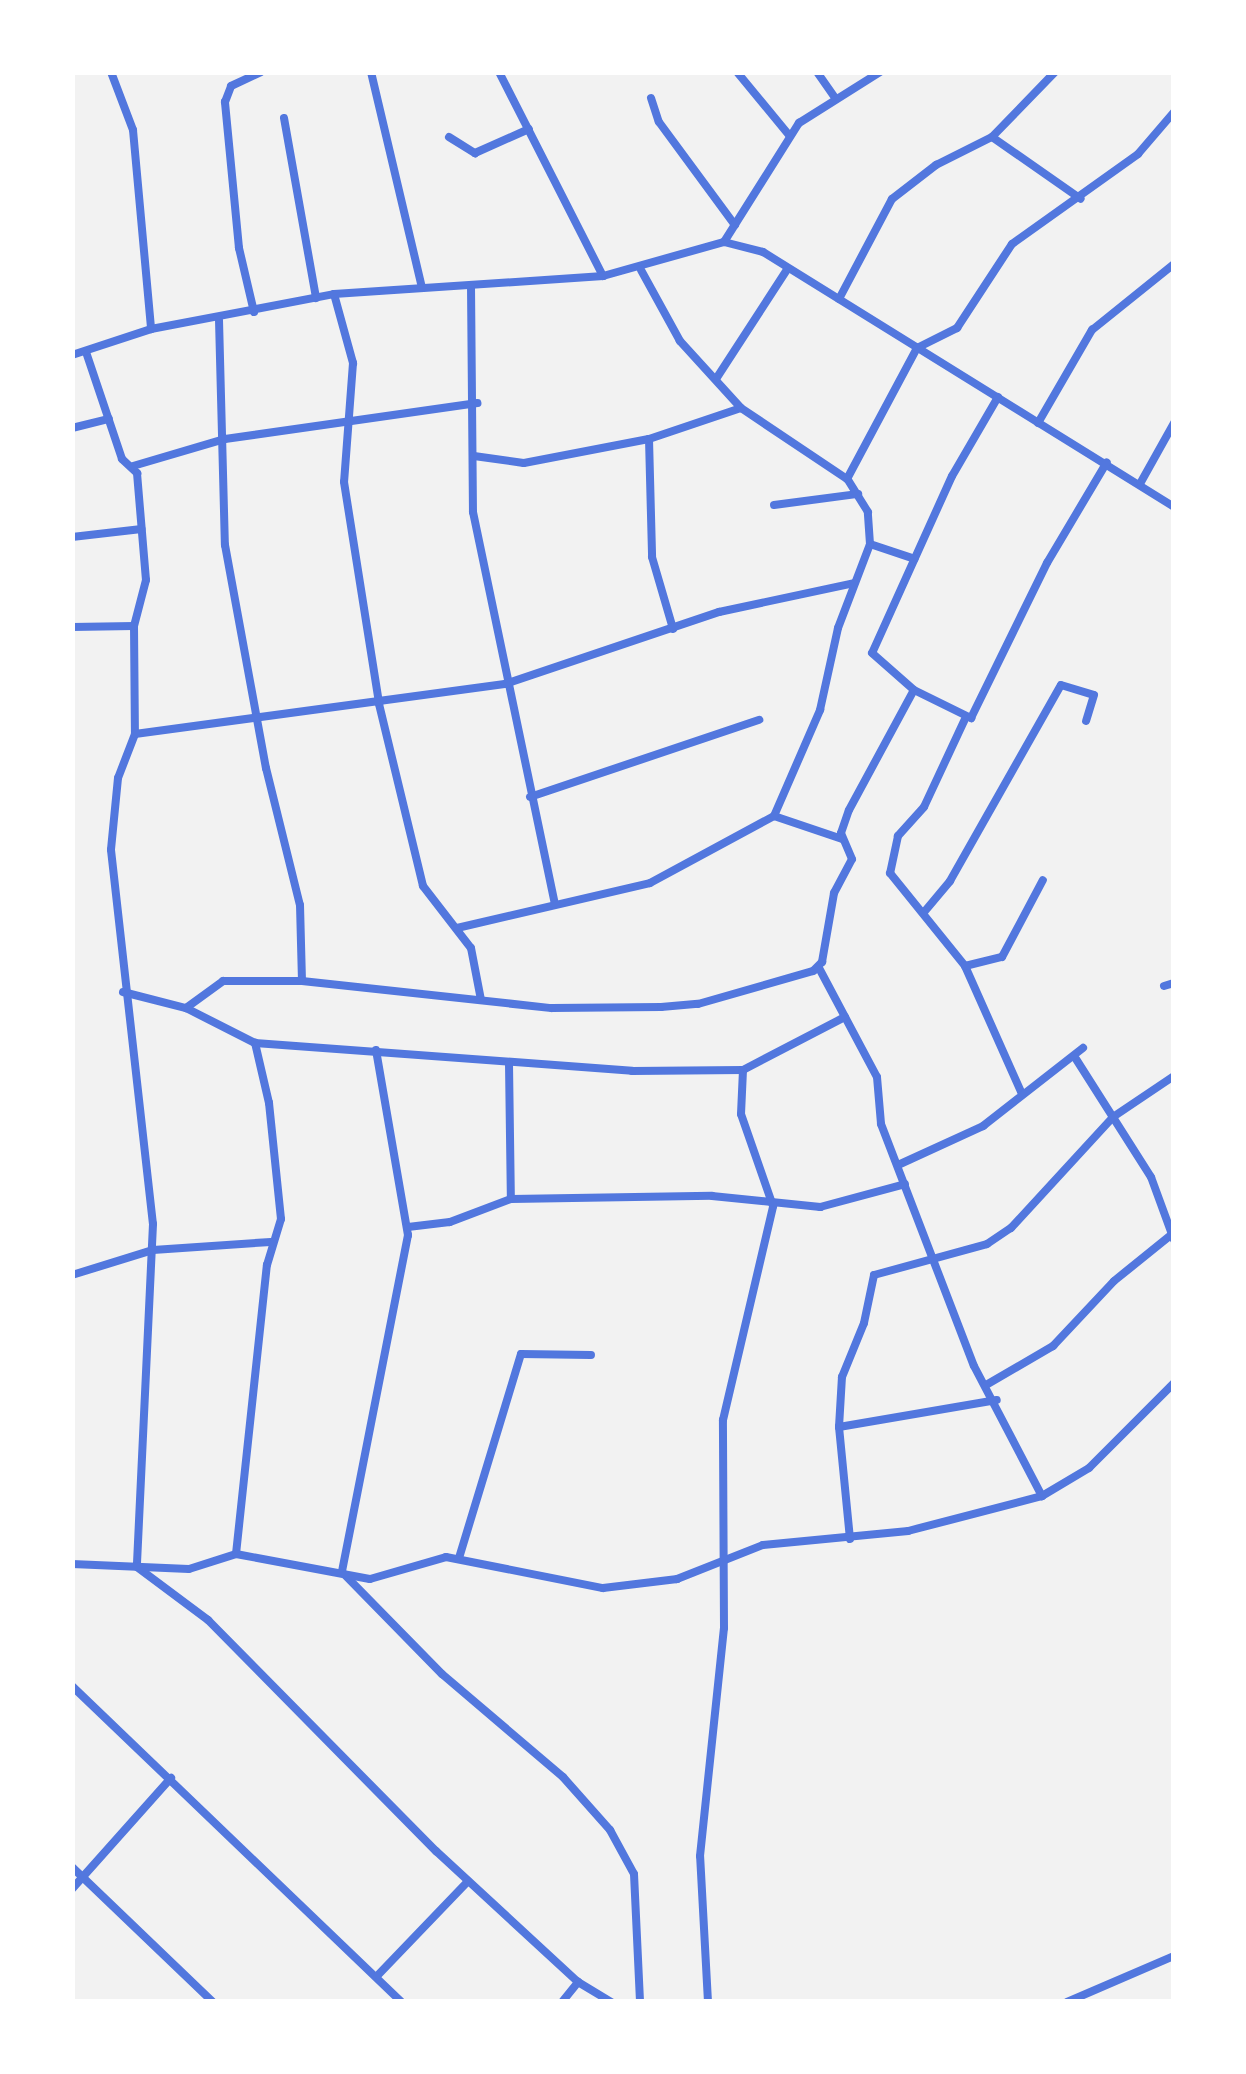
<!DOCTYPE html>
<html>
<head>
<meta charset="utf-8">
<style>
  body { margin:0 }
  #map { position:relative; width:1246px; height:2074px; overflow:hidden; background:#f2f2f2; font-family:"Exo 2",sans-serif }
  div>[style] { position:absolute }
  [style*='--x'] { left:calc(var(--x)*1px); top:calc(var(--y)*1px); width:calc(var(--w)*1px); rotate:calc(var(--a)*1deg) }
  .minor>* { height:8px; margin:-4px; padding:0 4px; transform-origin:4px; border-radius:4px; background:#5277de }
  span { translate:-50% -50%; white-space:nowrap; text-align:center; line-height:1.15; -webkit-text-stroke:9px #fff; paint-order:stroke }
  .frame { position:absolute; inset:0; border:75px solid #fff; pointer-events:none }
</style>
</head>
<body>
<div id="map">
  <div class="minor">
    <div style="--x:111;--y:72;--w:62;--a:69.2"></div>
    <div style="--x:133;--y:130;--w:200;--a:84.8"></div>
    <div style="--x:371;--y:72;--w:222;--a:76.7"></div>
    <div style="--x:499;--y:72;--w:229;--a:63"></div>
    <div style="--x:737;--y:72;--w:82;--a:50.5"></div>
    <div style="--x:817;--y:72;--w:32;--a:55"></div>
    <div style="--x:651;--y:98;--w:25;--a:72"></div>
    <div style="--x:659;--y:122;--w:128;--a:53.6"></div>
    <div style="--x:284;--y:118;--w:183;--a:79.9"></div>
    <div style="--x:449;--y:137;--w:31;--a:32"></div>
    <div style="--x:475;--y:153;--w:59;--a:-24"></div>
    <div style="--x:992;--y:137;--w:108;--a:34.9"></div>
    <div style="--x:724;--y:242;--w:141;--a:-57.8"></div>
    <div style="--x:799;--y:123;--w:96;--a:-32.2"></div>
    <div style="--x:471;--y:286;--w:226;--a:89.5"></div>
    <div style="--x:473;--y:512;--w:400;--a:78.2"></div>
    <div style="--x:334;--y:294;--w:72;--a:74.6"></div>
    <div style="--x:353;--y:363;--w:119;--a:94.3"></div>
    <div style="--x:344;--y:482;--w:225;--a:81"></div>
    <div style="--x:379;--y:704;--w:187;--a:76.4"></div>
    <div style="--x:423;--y:886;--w:78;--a:52.3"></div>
    <div style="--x:471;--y:948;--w:53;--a:79.1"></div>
    <div style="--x:839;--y:299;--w:113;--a:-62.1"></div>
    <div style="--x:892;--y:199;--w:56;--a:-37.7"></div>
    <div style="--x:936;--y:165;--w:63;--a:-26.6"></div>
    <div style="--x:992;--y:137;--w:91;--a:-45.9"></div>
    <div style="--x:254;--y:312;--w:66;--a:-103.2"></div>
    <div style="--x:239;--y:248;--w:147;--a:-95.5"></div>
    <div style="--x:225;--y:102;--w:17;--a:-69"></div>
    <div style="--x:231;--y:86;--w:33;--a:-25"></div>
    <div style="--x:219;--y:320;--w:225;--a:88.5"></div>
    <div style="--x:225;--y:545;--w:227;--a:79.6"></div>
    <div style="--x:266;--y:768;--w:141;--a:76.1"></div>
    <div style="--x:300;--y:905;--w:76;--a:88.5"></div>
    <div style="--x:302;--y:981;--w:251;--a:6.2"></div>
    <div style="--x:552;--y:1008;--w:109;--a:-0.5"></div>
    <div style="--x:661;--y:1007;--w:37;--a:-5"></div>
    <div style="--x:698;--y:1004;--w:120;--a:-16"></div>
    <div style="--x:813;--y:971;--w:13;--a:-45"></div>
    <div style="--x:822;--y:962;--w:70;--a:-80.1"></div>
    <div style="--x:834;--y:893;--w:38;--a:-62"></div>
    <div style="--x:852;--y:859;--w:28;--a:-113"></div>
    <div style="--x:841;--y:833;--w:24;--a:-71"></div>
    <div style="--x:849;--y:810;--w:136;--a:-61.6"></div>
    <div style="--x:86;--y:352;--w:113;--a:71.4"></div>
    <div style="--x:122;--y:459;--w:21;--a:43"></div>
    <div style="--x:137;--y:473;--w:107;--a:85.2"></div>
    <div style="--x:146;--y:580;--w:48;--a:104.6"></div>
    <div style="--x:134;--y:626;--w:108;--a:89.5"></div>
    <div style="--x:135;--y:734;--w:47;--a:111.1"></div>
    <div style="--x:118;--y:778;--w:72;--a:95.6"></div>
    <div style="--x:111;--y:850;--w:376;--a:83.6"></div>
    <div style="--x:153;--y:1224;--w:343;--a:92.7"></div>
    <div style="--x:137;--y:1567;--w:89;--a:36.7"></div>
    <div style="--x:208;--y:1620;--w:325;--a:45.4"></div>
    <div style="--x:436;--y:1851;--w:193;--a:42.7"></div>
    <div style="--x:578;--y:1982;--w:39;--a:31"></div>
    <div style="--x:72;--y:355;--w:83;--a:-18.2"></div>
    <div style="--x:151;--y:329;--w:186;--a:-10.8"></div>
    <div style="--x:334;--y:294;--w:270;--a:-3.8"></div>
    <div style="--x:603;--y:276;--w:126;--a:-15.7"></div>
    <div style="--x:724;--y:242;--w:40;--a:14.4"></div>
    <div style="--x:763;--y:252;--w:484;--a:31.8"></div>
    <div style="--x:716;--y:379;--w:132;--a:-57"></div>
    <div style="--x:998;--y:397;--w:91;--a:120.2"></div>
    <div style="--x:952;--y:476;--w:194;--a:114.3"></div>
    <div style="--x:872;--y:653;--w:56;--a:41.4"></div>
    <div style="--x:914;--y:690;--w:64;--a:26.2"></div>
    <div style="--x:971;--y:718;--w:173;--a:-63.9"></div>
    <div style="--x:1047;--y:563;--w:117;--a:-59.3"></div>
    <div style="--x:1038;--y:423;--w:108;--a:-59.9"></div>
    <div style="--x:1092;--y:330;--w:105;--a:-38.8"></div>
    <div style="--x:72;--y:428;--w:38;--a:-14"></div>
    <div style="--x:649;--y:439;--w:118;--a:88.5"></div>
    <div style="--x:652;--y:557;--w:75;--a:73.7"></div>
    <div style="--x:474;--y:456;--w:50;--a:8"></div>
    <div style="--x:524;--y:463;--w:127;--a:-10.9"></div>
    <div style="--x:649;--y:439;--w:97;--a:-18.6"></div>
    <div style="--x:133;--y:466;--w:96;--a:-16.4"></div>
    <div style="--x:225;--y:439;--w:255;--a:-8.1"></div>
    <div style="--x:847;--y:479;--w:149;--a:-61.9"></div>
    <div style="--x:917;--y:348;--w:45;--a:-26.6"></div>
    <div style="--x:957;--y:328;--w:100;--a:-56.8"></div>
    <div style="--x:1012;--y:244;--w:155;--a:-35.5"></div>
    <div style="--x:1138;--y:154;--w:55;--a:-49.4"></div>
    <div style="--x:1141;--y:482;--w:68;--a:-60.8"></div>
    <div style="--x:774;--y:505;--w:85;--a:-7.5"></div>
    <div style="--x:72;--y:537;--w:70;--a:-6.5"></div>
    <div style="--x:870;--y:544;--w:47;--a:18.4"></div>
    <div style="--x:72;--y:627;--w:62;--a:-0.9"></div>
    <div style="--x:965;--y:719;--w:97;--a:115"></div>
    <div style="--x:924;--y:807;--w:39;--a:132"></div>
    <div style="--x:898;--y:836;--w:38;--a:102"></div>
    <div style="--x:890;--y:873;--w:119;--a:51.1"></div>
    <div style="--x:965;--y:966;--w:140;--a:66"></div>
    <div style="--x:135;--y:734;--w:373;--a:-7.7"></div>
    <div style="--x:505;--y:684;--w:226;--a:-18.6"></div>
    <div style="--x:719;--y:612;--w:138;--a:-12.1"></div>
    <div style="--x:530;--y:797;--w:242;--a:-18.6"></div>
    <div style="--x:774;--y:816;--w:72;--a:18.7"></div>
    <div style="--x:925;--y:911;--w:39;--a:-50"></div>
    <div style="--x:950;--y:881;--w:225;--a:-60.5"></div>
    <div style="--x:1061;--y:685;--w:34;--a:17"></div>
    <div style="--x:1094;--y:695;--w:27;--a:107"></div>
    <div style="--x:457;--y:928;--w:198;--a:-13.1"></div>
    <div style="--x:650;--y:883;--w:141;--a:-28.4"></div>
    <div style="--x:774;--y:816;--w:116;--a:-66.5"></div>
    <div style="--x:820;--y:710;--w:84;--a:-77.6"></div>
    <div style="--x:838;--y:628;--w:90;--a:-69.1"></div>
    <div style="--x:870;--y:544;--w:32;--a:-94"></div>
    <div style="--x:868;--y:512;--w:39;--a:-122"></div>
    <div style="--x:847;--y:479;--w:128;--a:-146.2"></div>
    <div style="--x:741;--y:408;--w:91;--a:-132.3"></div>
    <div style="--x:680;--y:341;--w:81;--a:-118.8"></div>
    <div style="--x:965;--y:966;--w:38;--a:-14"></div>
    <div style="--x:1002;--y:957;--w:87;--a:-62"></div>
    <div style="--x:819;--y:968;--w:123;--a:62"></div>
    <div style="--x:877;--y:1077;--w:47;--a:85.1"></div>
    <div style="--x:881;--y:1124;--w:259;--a:69"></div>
    <div style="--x:974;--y:1366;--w:147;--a:62.4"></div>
    <div style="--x:1164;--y:986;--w:10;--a:-17"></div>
    <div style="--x:123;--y:992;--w:65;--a:14.3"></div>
    <div style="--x:186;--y:1008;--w:77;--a:26.9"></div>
    <div style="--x:255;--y:1043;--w:378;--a:4.2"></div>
    <div style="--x:632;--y:1071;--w:111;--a:-0.5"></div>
    <div style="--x:743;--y:1070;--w:115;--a:-27.5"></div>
    <div style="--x:186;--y:1008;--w:46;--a:-36.1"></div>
    <div style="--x:223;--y:981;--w:79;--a:0"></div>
    <div style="--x:376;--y:1050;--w:188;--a:80.2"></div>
    <div style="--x:408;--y:1235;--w:343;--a:101.1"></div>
    <div style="--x:342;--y:1572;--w:143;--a:45.6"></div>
    <div style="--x:442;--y:1674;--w:159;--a:40.4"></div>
    <div style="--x:563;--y:1777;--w:71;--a:48.4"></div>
    <div style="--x:610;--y:1830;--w:50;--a:61.4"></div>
    <div style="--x:634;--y:1874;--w:128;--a:87.3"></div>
    <div style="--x:1076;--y:1059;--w:140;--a:57.6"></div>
    <div style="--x:1151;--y:1177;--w:67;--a:69.9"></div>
    <div style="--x:509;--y:1064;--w:135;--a:89.2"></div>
    <div style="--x:898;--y:1165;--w:94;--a:-24.6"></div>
    <div style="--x:983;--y:1126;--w:127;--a:-38"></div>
    <div style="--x:408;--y:1227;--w:42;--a:-6.8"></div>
    <div style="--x:450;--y:1222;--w:65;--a:-20.7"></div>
    <div style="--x:511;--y:1199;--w:201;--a:-0.9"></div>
    <div style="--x:712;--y:1196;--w:109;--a:5.8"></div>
    <div style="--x:820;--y:1207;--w:88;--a:-15.1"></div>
    <div style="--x:72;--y:1275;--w:85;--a:-17.2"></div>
    <div style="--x:153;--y:1250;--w:118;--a:-3.9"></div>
    <div style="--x:986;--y:1385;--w:78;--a:-30.2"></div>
    <div style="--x:1053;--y:1346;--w:89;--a:-46.8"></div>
    <div style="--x:1114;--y:1281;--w:73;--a:-38.9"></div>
    <div style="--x:839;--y:1427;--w:160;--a:-9.7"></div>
    <div style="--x:850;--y:1539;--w:113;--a:-95.6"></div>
    <div style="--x:839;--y:1427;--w:50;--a:-86.6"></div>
    <div style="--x:842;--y:1377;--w:58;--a:-67.8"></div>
    <div style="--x:864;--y:1323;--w:49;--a:-78.2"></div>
    <div style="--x:874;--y:1275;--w:117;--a:-15.3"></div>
    <div style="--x:987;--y:1244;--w:29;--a:-34"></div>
    <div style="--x:1011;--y:1228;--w:151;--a:-47.4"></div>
    <div style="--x:1113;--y:1117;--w:73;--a:-33.9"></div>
    <div style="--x:236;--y:1554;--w:291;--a:-83.9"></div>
    <div style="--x:267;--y:1265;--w:48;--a:-73.1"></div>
    <div style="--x:281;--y:1219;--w:117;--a:-95.9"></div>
    <div style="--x:269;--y:1103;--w:62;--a:-103.1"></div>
    <div style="--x:459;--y:1558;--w:213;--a:-73.1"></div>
    <div style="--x:521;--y:1354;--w:70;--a:0.8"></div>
    <div style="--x:72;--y:1564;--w:117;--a:2.4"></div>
    <div style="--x:189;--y:1569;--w:49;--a:-17.7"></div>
    <div style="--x:236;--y:1554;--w:136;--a:10.6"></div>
    <div style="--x:370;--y:1579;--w:79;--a:-16.1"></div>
    <div style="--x:446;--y:1557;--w:160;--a:11.2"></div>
    <div style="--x:603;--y:1588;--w:75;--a:-6.9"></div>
    <div style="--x:677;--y:1579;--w:92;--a:-21.6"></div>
    <div style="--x:763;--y:1545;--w:146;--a:-5.5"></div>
    <div style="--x:908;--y:1531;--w:138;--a:-14.6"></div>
    <div style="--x:1042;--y:1496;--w:55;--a:-30.8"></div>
    <div style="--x:1089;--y:1468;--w:120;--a:-45"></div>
    <div style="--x:72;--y:1686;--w:456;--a:43.8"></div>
    <div style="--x:72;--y:1867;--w:195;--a:43.8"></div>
    <div style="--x:72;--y:1889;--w:149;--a:-48.3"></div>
    <div style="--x:378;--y:1975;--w:130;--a:-46.2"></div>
    <div style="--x:562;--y:2002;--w:26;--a:-51"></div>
    <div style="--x:708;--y:2002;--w:146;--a:-93.1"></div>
    <div style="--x:700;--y:1856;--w:229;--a:-84"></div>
    <div style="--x:724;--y:1628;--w:208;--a:-90.3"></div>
    <div style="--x:723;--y:1420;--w:220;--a:-76.8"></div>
    <div style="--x:773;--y:1206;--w:97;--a:-109.2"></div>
    <div style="--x:741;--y:1114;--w:44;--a:-87.4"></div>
    <div style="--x:1067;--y:2002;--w:116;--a:-23.3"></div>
  </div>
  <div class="frame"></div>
</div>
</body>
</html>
